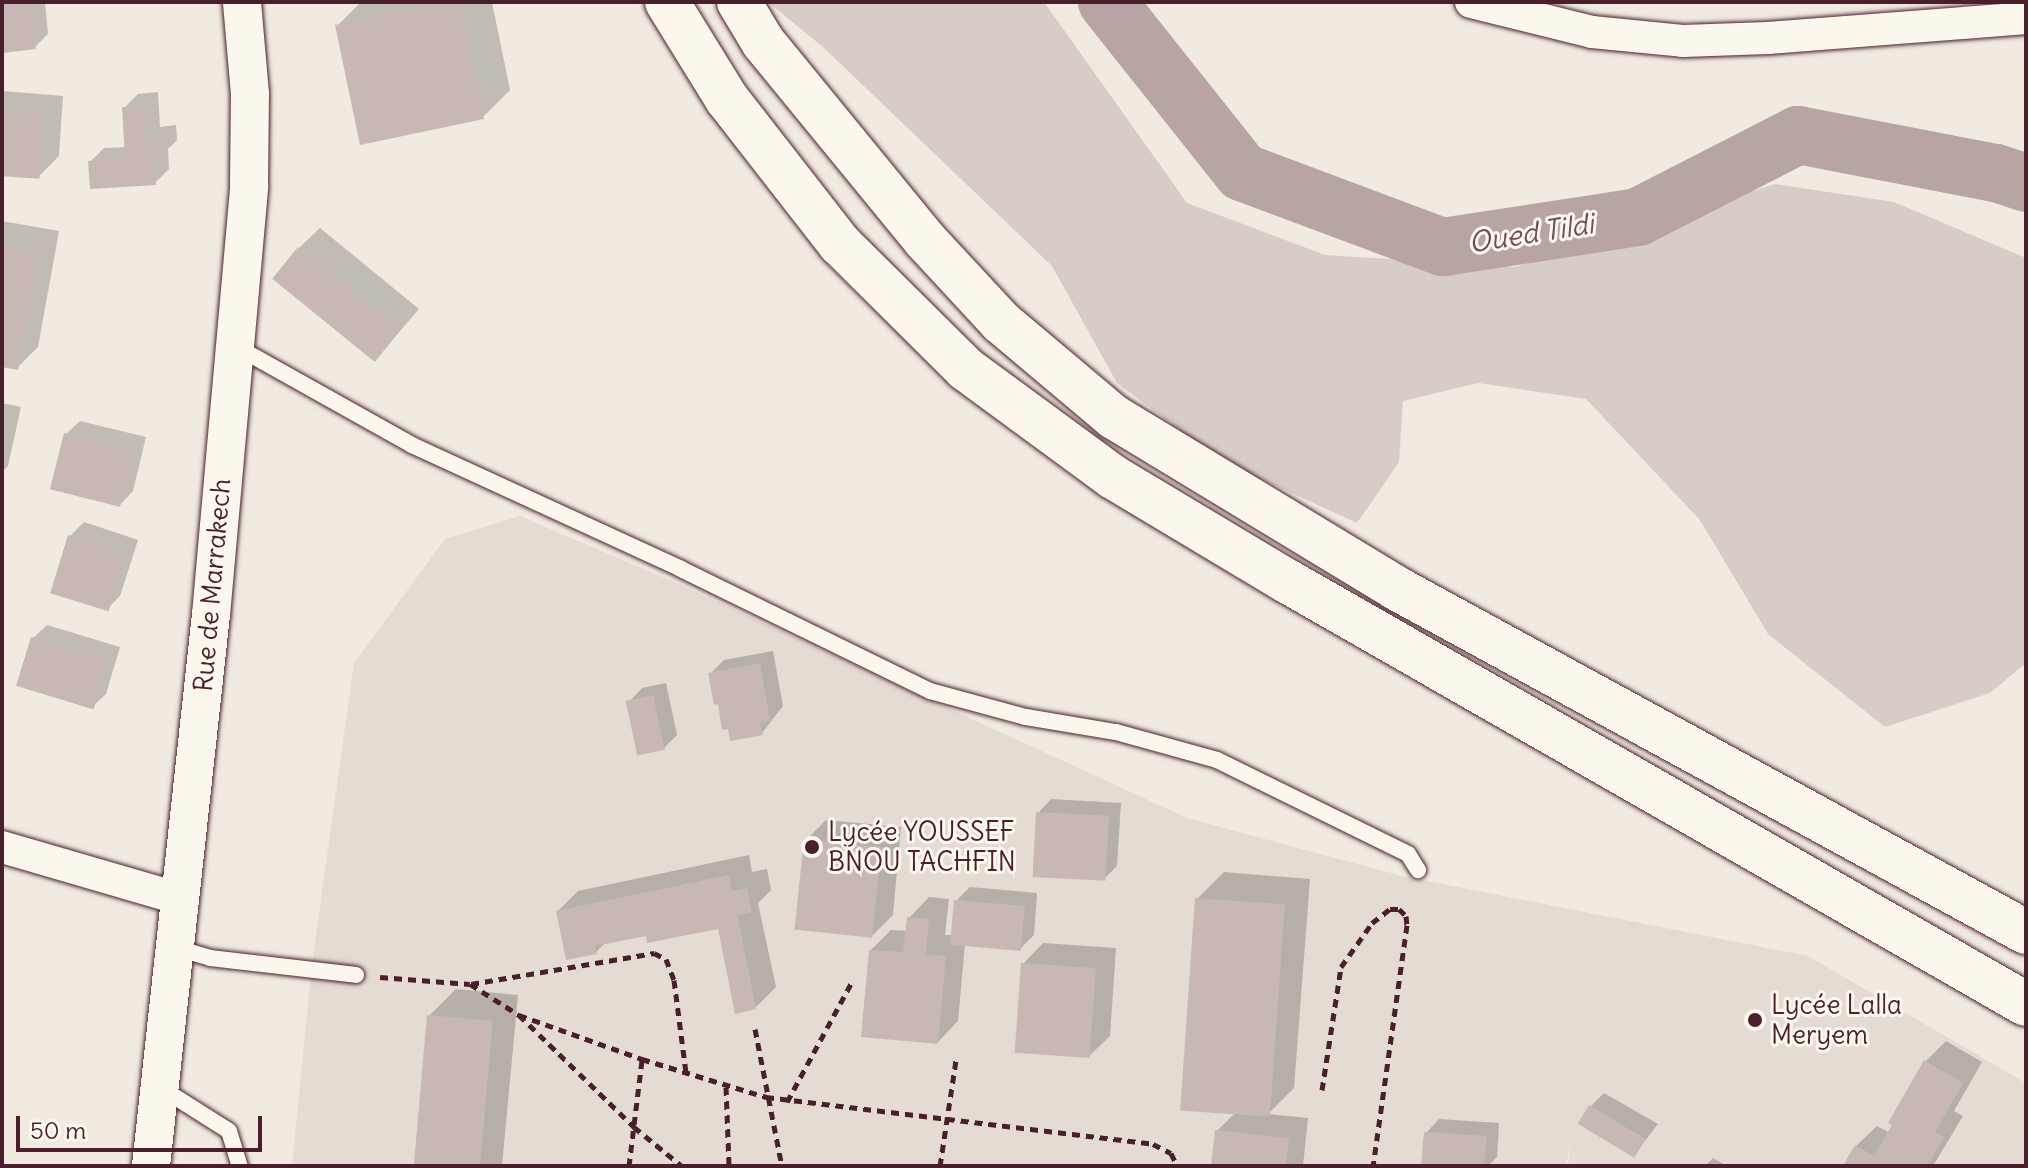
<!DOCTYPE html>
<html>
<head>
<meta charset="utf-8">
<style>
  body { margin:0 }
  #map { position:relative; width:2028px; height:1168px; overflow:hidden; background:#f0eae0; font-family:Delius,sans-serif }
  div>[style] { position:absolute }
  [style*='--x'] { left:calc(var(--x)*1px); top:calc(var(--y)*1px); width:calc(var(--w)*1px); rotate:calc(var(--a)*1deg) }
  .built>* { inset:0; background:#e4dbd2 }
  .green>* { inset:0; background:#d8ccc6 }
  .shadow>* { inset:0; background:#0003 }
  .river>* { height:58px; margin:-29px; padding:0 29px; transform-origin:29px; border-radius:29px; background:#b8a4a2 }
  .building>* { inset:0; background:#c8b8b3; transform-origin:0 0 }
  .path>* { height:5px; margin-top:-2.5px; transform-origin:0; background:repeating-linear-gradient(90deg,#4a1f2b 0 8px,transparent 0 14px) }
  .roads { filter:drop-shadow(0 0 2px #4a1f2b) drop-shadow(0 0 2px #4a1f2b) }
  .service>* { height:16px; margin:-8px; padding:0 8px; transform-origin:8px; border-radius:8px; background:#fbf7ec }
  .minor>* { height:32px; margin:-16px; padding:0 16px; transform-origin:16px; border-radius:16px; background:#fbf7ec }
  .tertiary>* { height:38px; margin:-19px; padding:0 19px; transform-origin:19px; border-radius:19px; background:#fbf7ec }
  .trunk>* { height:44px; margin:-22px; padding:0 22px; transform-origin:22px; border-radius:22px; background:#fbf7ec }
  .dots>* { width:22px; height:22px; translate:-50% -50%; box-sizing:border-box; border:4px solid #fbf7ec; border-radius:50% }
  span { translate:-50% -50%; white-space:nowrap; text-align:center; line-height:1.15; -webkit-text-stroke:6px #fbf7ec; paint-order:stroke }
  .street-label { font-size:26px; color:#4a1f2b }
  .poi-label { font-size:26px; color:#4a1f2b }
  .left { translate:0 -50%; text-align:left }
  .water-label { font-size:28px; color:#704e55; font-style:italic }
  .frame { position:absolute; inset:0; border:4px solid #4a1f2b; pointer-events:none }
  .scale { position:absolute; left:16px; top:1116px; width:246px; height:36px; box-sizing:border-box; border:4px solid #4a1f2b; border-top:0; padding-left:10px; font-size:24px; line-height:28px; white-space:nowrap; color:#4a1f2b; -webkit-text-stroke:6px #fbf7ec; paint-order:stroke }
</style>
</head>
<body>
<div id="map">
  <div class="built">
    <div style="clip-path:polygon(520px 516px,683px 586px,1187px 818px,1402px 876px,1808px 956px,2026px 1083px,2026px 1166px,1568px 1166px,1571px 1142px,1566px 1166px,292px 1166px,312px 964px,354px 663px,445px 539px)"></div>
  </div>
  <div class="green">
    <div style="clip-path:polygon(768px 2px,1044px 2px,1187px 203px,1325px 255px,1515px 267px,1775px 184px,1894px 202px,2026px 258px,2026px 663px,1990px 693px,1885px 727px,1768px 634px,1700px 520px,1586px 399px,1478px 383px,1403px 401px,1399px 462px,1357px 523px,1222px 461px,1117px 383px,1052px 266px,823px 47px)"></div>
  </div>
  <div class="shadow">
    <div style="clip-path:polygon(2px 2px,45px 2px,48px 34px,35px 47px,2px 51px)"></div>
    <div style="clip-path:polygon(361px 2px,492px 2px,510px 90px,483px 117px,337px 26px)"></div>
    <div style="clip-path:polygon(2px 91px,63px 96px,59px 156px,38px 177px,2px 174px)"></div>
    <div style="clip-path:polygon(158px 92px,160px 127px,176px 125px,177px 140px,168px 149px,169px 169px,155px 183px,90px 162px,104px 148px,126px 147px,124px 108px,138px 94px)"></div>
    <div style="clip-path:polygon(2px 221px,59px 231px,38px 347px,18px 367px,2px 365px)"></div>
    <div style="clip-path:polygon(320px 228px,419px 309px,375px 360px,299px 248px)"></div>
    <div style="clip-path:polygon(2px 403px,21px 407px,8px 466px,2px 472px)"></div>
    <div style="clip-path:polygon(80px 421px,146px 437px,133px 491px,120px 505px,66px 434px)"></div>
    <div style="clip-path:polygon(84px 522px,138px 540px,120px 596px,107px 609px,70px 536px)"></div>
    <div style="clip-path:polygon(47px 625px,120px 647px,106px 694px,92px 707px,33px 638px)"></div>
    <div style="clip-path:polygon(773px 651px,783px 706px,762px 733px,719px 702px,710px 674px,724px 660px)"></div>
    <div style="clip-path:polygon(666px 683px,677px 735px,664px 748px,629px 702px,642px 688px)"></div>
    <div style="clip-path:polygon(1051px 799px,1121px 803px,1117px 866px,1104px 879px,1038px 813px)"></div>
    <div style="clip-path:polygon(826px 820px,901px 827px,893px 915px,872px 936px,806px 840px)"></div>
    <div style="clip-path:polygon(749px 855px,752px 872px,767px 869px,771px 890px,758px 903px,776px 987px,755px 1008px,719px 926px,647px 934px,606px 942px,596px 952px,558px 911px,578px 891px)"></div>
    <div style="clip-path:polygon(1224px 872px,1310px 879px,1294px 1088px,1268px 1114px,1308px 1118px,1303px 1166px,1213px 1166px,1217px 1131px,1236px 1112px,1197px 899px)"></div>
    <div style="clip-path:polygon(970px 887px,1037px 893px,1034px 935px,1020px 949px,965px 944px,958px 1021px,938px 1042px,871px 950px,891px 930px,908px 931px,909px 918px,929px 897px,949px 899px,945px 935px,953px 935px,956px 901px)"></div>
    <div style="clip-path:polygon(1043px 943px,1116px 948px,1110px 1036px,1089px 1056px,1023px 964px)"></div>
    <div style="clip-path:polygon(456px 989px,518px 995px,502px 1166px,415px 1166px,429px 1016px)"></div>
    <div style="clip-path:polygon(1946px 1041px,1982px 1062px,1954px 1111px,1963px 1116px,1933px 1166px,1845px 1166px,1856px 1146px,1877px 1126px,1890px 1133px,1926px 1061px)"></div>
    <div style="clip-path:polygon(1604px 1093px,1658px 1124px,1634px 1155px,1591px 1106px)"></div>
    <div style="clip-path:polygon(1439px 1119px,1499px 1123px,1497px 1157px,1488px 1166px,1423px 1166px,1426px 1133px)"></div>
    <div style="clip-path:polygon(1713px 1158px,1727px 1166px,1705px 1166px)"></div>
  </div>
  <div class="river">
    <div style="--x:1107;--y:2;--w:217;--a:51.5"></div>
    <div style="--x:1242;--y:172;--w:215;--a:20.5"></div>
    <div style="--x:1443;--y:247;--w:197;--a:-8.7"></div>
    <div style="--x:1638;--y:217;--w:180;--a:-27.1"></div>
    <div style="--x:1798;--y:135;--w:202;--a:10.9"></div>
    <div style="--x:1996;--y:173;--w:32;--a:18"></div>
  </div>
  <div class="building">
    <div style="clip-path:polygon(2px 2px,31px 2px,36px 49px,2px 53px)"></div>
    <div style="clip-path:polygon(444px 2px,460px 2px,484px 119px,360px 145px,335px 25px)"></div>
    <div style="clip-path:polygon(145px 105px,147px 139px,163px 138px,164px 156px,155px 156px,156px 185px,90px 189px,88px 161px,125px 158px,122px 107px)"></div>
    <div style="left:2px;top:112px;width:42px;height:64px;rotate:4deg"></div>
    <div style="clip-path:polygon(2px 244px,40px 251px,18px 370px,2px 367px)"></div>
    <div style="left:298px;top:247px;width:132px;height:41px;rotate:39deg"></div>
    <div style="left:64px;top:433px;width:72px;height:58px;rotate:14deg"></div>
    <div style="left:68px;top:535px;width:61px;height:61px;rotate:17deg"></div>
    <div style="left:31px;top:637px;width:81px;height:51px;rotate:17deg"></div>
    <div style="clip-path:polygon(760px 663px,770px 721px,760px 723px,763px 735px,730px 741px,728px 729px,722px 730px,718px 704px,714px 705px,708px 673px)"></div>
    <div style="left:653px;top:695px;width:56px;height:28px;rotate:78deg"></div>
    <div style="left:1036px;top:812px;width:73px;height:65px;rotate:3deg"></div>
    <div style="left:804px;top:839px;width:78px;height:91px;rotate:6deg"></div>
    <div style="clip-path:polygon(729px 875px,732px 891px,747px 888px,752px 912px,737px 915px,756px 1009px,735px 1014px,718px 929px,647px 943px,646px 936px,595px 946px,597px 954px,566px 960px,556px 911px)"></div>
    <div style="left:1195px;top:898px;width:90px;height:213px;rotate:4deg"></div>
    <div style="left:954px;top:900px;width:71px;height:45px;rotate:5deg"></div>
    <div style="clip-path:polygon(907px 917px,929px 919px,926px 954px,946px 956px,938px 1044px,861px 1037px,869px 950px,903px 952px)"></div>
    <div style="left:1021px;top:963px;width:75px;height:90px;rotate:4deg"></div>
    <div style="left:427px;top:1015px;width:66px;height:152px;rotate:5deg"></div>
    <div style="clip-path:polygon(1924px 1060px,1963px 1083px,1935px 1132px,1944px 1137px,1927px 1166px,1843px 1166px,1855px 1145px,1874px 1156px,1892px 1125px,1888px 1123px)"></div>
    <div style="left:1589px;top:1105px;width:66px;height:22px;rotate:31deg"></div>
    <div style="clip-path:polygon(1215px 1130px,1289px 1138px,1286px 1166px,1211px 1166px)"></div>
    <div style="clip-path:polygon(1424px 1132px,1487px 1136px,1484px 1166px,1421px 1166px)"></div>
  </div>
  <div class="path">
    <div style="--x:380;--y:977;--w:90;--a:4.4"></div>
    <div style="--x:470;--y:984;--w:58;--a:32.3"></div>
    <div style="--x:519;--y:1015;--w:161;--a:44.2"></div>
    <div style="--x:634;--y:1127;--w:62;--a:39.1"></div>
    <div style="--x:471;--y:984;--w:186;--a:-9.6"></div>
    <div style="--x:654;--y:953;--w:13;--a:27"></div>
    <div style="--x:666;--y:959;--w:22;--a:69"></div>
    <div style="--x:674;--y:980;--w:94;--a:82.6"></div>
    <div style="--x:519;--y:1015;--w:131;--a:19.7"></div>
    <div style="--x:642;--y:1059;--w:130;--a:17"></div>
    <div style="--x:766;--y:1097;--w:390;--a:6.9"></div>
    <div style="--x:1153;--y:1144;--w:20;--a:27"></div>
    <div style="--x:1171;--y:1153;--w:14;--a:65"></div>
    <div style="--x:755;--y:1029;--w:140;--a:78.9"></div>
    <div style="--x:726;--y:1087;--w:79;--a:87.8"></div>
    <div style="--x:1322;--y:1090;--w:124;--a:-81.2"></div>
    <div style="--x:1341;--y:967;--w:54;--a:-54.8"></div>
    <div style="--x:1372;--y:923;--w:23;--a:-38"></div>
    <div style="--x:1390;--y:909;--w:9;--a:0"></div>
    <div style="--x:1399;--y:909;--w:10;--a:45"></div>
    <div style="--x:1406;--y:916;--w:9;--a:84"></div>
    <div style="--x:1407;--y:925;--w:243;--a:98"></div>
    <div style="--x:787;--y:1102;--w:139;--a:-61.6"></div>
    <div style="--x:629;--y:1166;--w:107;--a:-83"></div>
    <div style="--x:940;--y:1166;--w:107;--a:-81.4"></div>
  </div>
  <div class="roads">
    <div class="service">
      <div style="--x:235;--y:346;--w:203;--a:29.2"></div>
      <div style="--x:412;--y:445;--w:296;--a:24.7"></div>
      <div style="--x:681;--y:569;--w:277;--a:26.1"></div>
      <div style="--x:930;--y:691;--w:99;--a:15.2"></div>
      <div style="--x:1026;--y:717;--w:91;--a:9.5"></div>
      <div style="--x:1116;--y:732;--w:105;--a:15.5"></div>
      <div style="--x:1217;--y:760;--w:213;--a:26.2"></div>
      <div style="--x:1408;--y:854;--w:19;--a:58"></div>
      <div style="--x:176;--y:948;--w:35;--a:16"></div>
      <div style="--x:210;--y:958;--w:147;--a:6.6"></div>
      <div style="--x:161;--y:1088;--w:80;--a:32.3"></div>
      <div style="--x:229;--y:1131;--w:37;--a:73"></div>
    </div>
    <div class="minor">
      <div style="--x:1471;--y:2;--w:125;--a:13.9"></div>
      <div style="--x:1592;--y:32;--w:91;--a:5.6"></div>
      <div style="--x:1683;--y:41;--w:85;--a:-2"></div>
      <div style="--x:1768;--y:38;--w:259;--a:-4.4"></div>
      <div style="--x:2;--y:847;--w:183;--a:16.2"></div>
    </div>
    <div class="tertiary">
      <div style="--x:151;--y:1166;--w:554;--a:-83.79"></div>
      <div style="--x:211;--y:615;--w:431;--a:-84.9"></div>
      <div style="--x:249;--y:186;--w:92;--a:-89.4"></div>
      <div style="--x:250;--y:94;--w:92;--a:-95"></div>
    </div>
    <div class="trunk">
      <div style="--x:667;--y:2;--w:114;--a:58.3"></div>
      <div style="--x:727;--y:99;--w:184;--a:52.1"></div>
      <div style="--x:840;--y:244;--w:177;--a:44.8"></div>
      <div style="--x:966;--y:369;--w:182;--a:36.3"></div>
      <div style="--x:1113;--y:477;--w:203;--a:30.9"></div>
      <div style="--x:1287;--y:581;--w:851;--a:29.79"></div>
      <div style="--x:739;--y:2;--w:47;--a:59"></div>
      <div style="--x:763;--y:42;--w:256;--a:50.7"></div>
      <div style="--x:925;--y:240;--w:112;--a:47.2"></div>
      <div style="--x:1001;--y:322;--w:148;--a:40.1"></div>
      <div style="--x:1114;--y:417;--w:330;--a:31.2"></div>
      <div style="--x:1396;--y:588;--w:718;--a:28.64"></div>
    </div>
  </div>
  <div class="dots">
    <div style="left:812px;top:847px;background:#4a1f2b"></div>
    <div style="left:1755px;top:1020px;background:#4a1f2b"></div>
  </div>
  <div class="street-label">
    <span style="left:212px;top:585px;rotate:-85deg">Rue de Marrakech</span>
  </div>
  <div class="poi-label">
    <span class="left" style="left:828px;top:847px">Lycée YOUSSEF<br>BNOU TACHFIN</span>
    <span class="left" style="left:1771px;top:1020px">Lycée Lalla<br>Meryem</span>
  </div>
  <div class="water-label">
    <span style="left:1531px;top:233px;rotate:-9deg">Oued Tildi</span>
  </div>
  <div class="frame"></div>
  <div class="scale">50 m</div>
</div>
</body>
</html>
